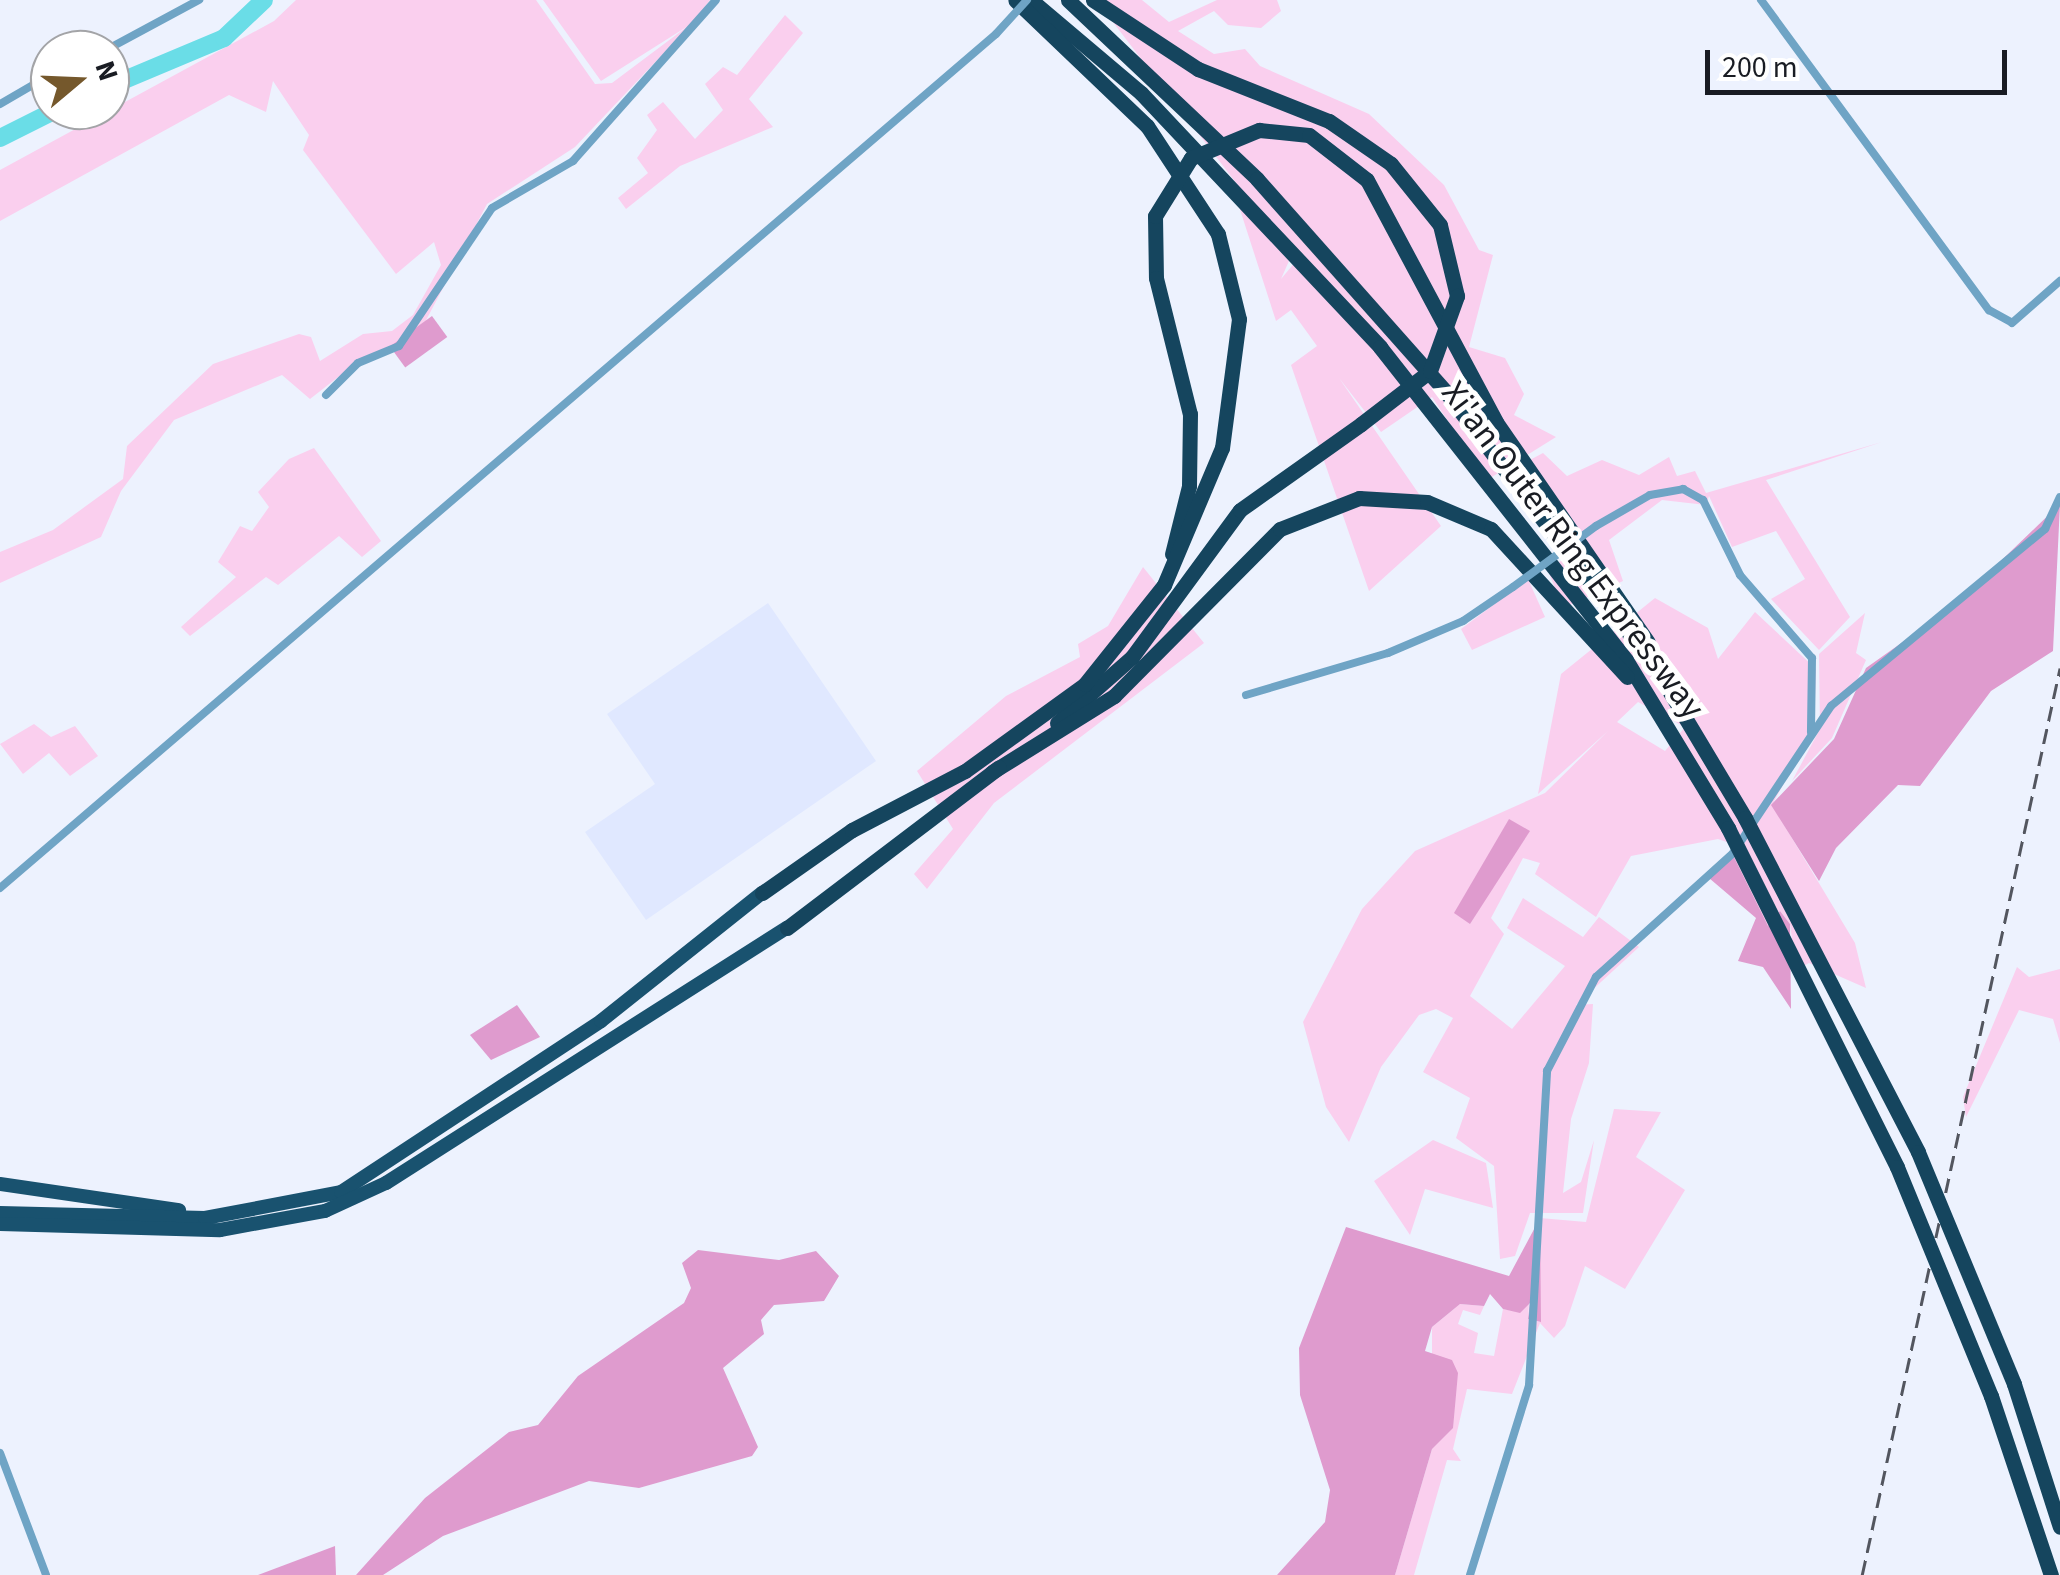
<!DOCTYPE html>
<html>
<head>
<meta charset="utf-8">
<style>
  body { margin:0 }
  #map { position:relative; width:2060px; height:1575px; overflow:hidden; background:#edf2fe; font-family:"Source Sans 3",sans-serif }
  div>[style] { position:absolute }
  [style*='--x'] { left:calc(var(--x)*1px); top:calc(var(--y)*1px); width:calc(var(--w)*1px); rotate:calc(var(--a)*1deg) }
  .built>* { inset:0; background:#e0e8ff }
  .green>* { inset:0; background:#facfee }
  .forest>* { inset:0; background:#df9bce; transform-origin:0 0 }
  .river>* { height:18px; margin:-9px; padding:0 9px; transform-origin:9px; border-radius:9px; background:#6adde7 }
  .minor>* { height:8px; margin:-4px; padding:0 4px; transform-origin:4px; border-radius:4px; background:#6fa4c5 }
  .trunk>* { height:14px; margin:-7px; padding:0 7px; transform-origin:7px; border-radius:7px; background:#19526f }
  .motorway>* { height:15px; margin:-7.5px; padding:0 7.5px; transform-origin:7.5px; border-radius:7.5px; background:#15455e }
  .rail>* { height:2.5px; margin-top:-1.25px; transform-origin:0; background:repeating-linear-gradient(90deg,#53565f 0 15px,transparent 0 23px) }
  .minor-bridge>* { height:8px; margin:-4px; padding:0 4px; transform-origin:4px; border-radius:4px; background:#6fa4c5 }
  .motorway-bridge>* { height:15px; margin:-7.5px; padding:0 7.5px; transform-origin:7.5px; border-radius:7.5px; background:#15455e }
  span { translate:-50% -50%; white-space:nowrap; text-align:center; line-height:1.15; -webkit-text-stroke:10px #fff; paint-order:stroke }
  .street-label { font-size:35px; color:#191c23 }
  .north { position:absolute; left:30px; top:30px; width:100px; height:100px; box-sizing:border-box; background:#fff; border:2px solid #a3a4a7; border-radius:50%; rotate:71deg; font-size:28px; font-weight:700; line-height:40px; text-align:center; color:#191c23 }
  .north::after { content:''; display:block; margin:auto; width:35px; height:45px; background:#75582c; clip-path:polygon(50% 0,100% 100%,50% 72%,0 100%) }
  .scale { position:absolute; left:1705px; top:50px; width:302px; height:45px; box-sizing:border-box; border:5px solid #191c23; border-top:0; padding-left:12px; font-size:30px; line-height:35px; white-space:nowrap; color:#191c23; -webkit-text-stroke:8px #fff; paint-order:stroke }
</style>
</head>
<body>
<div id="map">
  <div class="built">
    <div style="clip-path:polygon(768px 603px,876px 761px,646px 920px,585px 832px,655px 784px,607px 714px)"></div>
  </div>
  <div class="green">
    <div style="clip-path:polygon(296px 0,536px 0,595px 84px,612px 83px,688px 26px,601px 81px,543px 0,710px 0,695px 20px,575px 147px,487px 204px,422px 328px,405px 344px,365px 356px,310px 399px,282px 375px,174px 420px,121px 491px,101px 537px,0 583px,0 552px,53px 530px,123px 479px,127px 446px,213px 364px,299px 334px,311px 337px,320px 361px,363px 334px,392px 331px,413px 315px,441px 265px,434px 242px,396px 274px,303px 150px,309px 135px,273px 81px,266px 112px,229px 95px,0 221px,0 170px,274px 21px)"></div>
    <div style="clip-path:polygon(1096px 0,1142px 0,1169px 22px,1217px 0,1277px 0,1281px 11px,1261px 28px,1228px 25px,1214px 11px,1178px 31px,1214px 54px,1245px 49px,1260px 66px,1369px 114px,1444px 185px,1479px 250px,1493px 255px,1469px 347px,1505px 358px,1524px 394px,1514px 415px,1556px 437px,1487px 480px,1432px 397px,1381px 432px,1339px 378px,1441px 526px,1369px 591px,1291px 365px,1317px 346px,1291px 310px,1276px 321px,1234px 191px,1289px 261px,1281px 279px,1296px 261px)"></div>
    <div style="clip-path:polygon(785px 15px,803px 33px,749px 99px,773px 127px,680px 166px,626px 209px,618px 198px,648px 173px,637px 158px,657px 130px,647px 115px,663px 102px,695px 139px,723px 110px,705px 84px,723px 67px,737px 75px)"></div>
    <div style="clip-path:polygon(1882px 442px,1766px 480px,1850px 617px,1819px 650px,1771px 599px,1805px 579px,1776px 531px,1732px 547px,1709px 496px,1706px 505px,1662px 500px,1609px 540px,1623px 581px,1563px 608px,1547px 568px,1573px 555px,1528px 461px,1543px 453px,1567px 476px,1602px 460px,1639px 475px,1669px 457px,1677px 476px,1695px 471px,1706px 493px)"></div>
    <div style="clip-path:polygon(314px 448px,381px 541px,362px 557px,339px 536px,278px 585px,266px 577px,190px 636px,181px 627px,236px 577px,218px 562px,240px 526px,252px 531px,269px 507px,258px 492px,289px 459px)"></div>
    <div style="clip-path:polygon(1143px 567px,1204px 643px,994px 803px,927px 889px,914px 874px,953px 829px,917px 771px,1006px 696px,1080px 657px,1078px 644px,1108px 626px)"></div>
    <div style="clip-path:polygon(1528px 579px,1545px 617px,1472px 650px,1461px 629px)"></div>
    <div style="clip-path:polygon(evenodd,1655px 598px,1708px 628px,1718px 659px,1755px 612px,1816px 669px,1814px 728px,1772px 805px,1855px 943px,1866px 988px,1809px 963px,1796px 970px,1790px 924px,1780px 911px,1768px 927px,1734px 857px,1738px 846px,1718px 839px,1631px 856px,1596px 917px,1535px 874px,1540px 863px,1523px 858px,1491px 918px,1504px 934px,1470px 996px,1512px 1029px,1565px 966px,1507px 928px,1523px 898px,1583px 937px,1599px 917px,1639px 947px,1576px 1005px,1593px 1004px,1589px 1063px,1571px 1119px,1563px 1193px,1581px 1182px,1594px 1140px,1583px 1213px,1530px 1213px,1515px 1256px,1500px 1259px,1494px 1166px,1456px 1138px,1470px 1098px,1423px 1072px,1453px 1018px,1436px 1009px,1419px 1015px,1381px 1067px,1349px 1142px,1326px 1107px,1303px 1022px,1362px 909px,1415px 851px,1545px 793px,1608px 731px,1538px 794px,1561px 674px,1655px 598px,1638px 702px,1685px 727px,1665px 751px,1617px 722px,1638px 702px)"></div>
    <div style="clip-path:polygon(1865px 613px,1856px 653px,1866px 660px,1832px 738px,1792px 781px,1820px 729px,1819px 654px)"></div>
    <div style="clip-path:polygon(34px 724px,51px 737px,75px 726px,98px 756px,70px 776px,49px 753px,23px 774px,0 744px)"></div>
    <div style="clip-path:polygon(2017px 967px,2029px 977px,2060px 969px,2060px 1043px,2053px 1019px,2019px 1010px,1966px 1117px,1963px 1097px)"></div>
    <div style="clip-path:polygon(1614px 1109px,1661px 1112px,1636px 1157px,1685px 1190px,1625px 1289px,1585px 1266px,1565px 1326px,1554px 1338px,1540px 1323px,1512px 1394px,1467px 1389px,1453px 1449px,1461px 1461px,1447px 1460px,1414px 1575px,1395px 1575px,1432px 1449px,1432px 1327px,1460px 1304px,1484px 1306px,1480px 1315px,1463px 1310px,1458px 1324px,1478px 1333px,1474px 1353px,1494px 1356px,1503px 1309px,1520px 1312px,1529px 1303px,1528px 1319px,1540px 1322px,1540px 1218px,1586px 1222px)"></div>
    <div style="clip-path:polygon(1433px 1140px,1486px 1163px,1493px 1208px,1425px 1189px,1410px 1235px,1374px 1181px)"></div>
  </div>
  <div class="forest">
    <div style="left:432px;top:316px;width:26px;height:52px;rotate:54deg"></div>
    <div style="clip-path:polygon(2060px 504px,2053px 651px,1991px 691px,1920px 786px,1898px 785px,1836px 848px,1819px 881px,1771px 805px,1834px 739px,1866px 668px,1955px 605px)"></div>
    <div style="clip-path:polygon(1509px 819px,1530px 831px,1470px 924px,1454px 913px)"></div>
    <div style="clip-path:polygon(1734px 857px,1768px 926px,1780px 911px,1790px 924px,1791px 1009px,1763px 967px,1738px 961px,1756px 918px,1709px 878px)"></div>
    <div style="clip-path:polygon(517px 1005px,540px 1037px,491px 1060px,470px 1035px)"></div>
    <div style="clip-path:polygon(1540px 1218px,1541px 1322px,1528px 1319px,1530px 1303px,1520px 1313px,1503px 1309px,1490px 1294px,1484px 1306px,1460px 1304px,1432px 1327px,1425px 1351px,1452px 1360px,1458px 1373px,1453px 1428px,1432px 1449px,1395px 1575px,1277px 1575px,1325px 1522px,1330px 1490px,1300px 1395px,1299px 1348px,1346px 1227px,1509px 1276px)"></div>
    <div style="clip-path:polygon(698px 1250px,779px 1260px,816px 1251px,839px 1276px,824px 1301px,774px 1305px,761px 1320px,764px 1334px,723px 1368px,758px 1447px,752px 1456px,639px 1488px,589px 1481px,443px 1536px,383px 1575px,356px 1575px,425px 1498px,509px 1432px,538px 1425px,578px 1376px,684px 1303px,691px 1288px,682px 1263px)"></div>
    <div style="clip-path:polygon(335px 1546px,336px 1575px,258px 1575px)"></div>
  </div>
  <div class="river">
    <div style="--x:110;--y:86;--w:124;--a:-22.8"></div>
    <div style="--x:224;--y:38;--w:55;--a:-43.5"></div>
    <div style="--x:0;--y:138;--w:63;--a:-26.6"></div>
  </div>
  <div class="minor">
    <div style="--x:1761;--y:0;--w:385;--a:53.7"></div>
    <div style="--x:1989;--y:310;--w:26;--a:29"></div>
    <div style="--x:2012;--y:323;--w:64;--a:-41.2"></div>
    <div style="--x:106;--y:50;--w:106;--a:-28.3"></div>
    <div style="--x:0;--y:104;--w:58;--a:-30.1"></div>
    <div style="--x:326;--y:395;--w:45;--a:-45"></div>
    <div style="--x:358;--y:363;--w:44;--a:-22.5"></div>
    <div style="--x:399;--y:346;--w:166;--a:-56"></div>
    <div style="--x:492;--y:208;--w:94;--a:-30.1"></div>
    <div style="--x:573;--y:161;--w:215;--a:-48.4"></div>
    <div style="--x:1596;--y:526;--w:62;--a:-29.9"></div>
    <div style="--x:1650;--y:495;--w:34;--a:-10"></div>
    <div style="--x:1683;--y:489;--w:23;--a:29"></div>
    <div style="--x:1703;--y:500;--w:84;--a:63.7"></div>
    <div style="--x:1740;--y:575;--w:110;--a:49.1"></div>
    <div style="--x:1812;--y:658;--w:74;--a:90.8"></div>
    <div style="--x:1246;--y:695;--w:148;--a:-16.5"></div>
    <div style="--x:1388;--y:653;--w:82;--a:-23.1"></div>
    <div style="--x:1463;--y:621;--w:60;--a:-34.2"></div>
    <div style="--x:0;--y:888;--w:1312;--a:-40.61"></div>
    <div style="--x:0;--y:1453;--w:130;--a:69.3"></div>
    <div style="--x:1470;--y:1575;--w:199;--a:-72.7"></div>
    <div style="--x:1529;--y:1385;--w:315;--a:-86.7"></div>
    <div style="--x:1547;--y:1071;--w:106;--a:-62.5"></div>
    <div style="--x:1596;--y:977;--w:185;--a:-42.1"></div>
    <div style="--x:1733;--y:853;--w:177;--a:-56.3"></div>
    <div style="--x:1831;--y:706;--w:278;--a:-39.6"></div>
    <div style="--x:2045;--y:529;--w:35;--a:-65"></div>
  </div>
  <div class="trunk">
    <div style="--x:0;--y:1184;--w:181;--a:8.3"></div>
    <div style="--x:0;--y:1213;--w:205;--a:1.4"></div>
    <div style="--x:205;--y:1218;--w:138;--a:-10.8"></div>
    <div style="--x:341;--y:1192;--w:311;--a:-33.3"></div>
    <div style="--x:601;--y:1021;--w:206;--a:-38.5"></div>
    <div style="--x:0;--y:1224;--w:220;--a:1.6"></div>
    <div style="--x:220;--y:1230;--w:107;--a:-10.3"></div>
    <div style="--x:325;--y:1211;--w:67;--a:-24.7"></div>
    <div style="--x:386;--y:1183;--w:475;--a:-32.5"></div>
  </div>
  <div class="motorway">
    <div style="--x:1031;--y:0;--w:144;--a:40.2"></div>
    <div style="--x:1141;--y:93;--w:349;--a:46.7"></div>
    <div style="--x:1380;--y:347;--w:398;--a:51.8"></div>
    <div style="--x:1626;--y:660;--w:197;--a:58.7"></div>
    <div style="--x:1068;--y:0;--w:260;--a:43.4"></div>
    <div style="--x:1257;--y:179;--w:283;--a:48.4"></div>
    <div style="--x:1445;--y:391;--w:349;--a:52.8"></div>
    <div style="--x:1656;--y:669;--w:174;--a:59.1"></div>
    <div style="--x:1093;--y:0;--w:126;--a:33.3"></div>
    <div style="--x:1198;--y:69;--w:141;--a:21.7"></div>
    <div style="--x:1329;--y:121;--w:75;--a:34.7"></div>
    <div style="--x:1391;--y:164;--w:78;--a:51.2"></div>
    <div style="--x:1440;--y:225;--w:73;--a:76.5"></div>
    <div style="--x:1259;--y:130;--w:50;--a:5.7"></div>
    <div style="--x:1309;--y:135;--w:73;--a:37.8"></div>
    <div style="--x:1367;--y:180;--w:274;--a:61.9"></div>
    <div style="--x:1496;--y:422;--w:267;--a:55.4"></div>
    <div style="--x:1155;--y:216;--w:62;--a:89.1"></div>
    <div style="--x:1156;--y:278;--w:140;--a:76"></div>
    <div style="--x:1190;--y:414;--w:72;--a:90.8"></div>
    <div style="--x:1189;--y:486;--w:70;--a:104"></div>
    <div style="--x:1057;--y:723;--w:100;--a:-41.3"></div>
    <div style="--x:1132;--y:657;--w:182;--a:-53.7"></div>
    <div style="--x:1240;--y:510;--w:148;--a:-35.4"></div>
    <div style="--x:992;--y:772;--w:144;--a:-31.9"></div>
    <div style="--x:1114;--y:696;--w:235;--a:-45.2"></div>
    <div style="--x:1280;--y:529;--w:85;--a:-21.4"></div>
    <div style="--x:1359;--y:498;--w:68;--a:3.4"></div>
    <div style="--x:1427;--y:502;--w:69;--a:22.9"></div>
    <div style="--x:1491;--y:529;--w:201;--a:47.4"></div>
    <div style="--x:762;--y:893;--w:110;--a:-35"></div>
    <div style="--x:852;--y:830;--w:127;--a:-27.6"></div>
    <div style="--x:965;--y:771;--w:148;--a:-35.9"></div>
    <div style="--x:1085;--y:684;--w:127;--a:-51.4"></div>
    <div style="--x:1164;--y:585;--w:149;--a:-67.1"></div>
    <div style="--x:1222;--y:448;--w:130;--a:-82.5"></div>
    <div style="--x:1239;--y:319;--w:88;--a:-103.9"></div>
    <div style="--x:1218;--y:234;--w:129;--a:-123.3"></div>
    <div style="--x:1147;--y:126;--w:182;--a:-136.3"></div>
    <div style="--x:787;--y:928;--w:266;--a:-37.2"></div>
  </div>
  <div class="rail">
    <div style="--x:1862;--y:1575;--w:928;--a:-77.69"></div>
  </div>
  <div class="minor-bridge">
    <div style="--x:996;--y:34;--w:46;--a:-47.6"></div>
    <div style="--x:1513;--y:587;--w:103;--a:-36.3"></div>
  </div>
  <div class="motorway-bridge">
    <div style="--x:1155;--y:216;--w:68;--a:-58.2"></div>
    <div style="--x:1191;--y:158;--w:74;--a:-22.4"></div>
    <div style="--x:1361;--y:424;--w:87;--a:-37.5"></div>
    <div style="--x:1430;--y:371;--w:80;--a:-70.2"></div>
    <div style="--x:1745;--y:818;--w:376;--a:62.6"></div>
    <div style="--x:1918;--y:1152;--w:251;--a:67.5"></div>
    <div style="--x:2014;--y:1384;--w:150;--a:72.2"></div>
    <div style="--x:1728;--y:828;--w:379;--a:63.5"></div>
    <div style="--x:1897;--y:1167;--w:248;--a:67.7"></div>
    <div style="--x:1991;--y:1396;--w:189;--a:71.5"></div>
  </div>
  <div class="street-label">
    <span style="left:1573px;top:550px;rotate:53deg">Xi'an Outer Ring Expressway</span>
  </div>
  <div class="north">N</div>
  <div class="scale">200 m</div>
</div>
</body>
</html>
